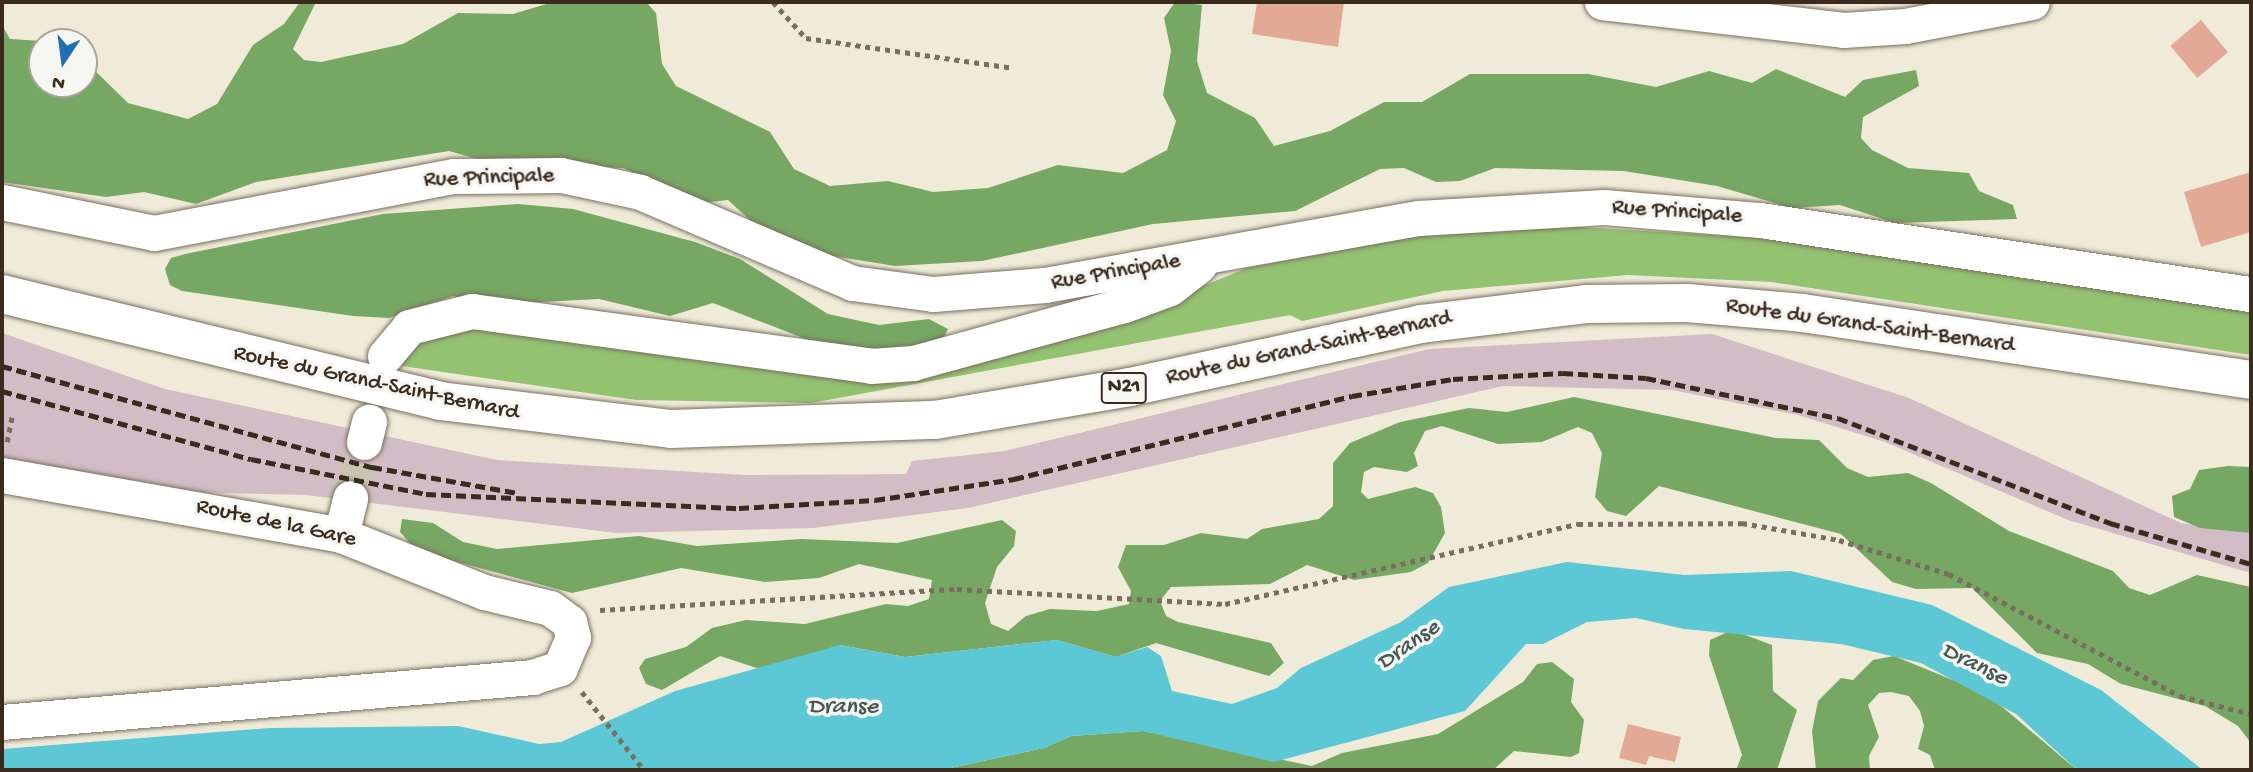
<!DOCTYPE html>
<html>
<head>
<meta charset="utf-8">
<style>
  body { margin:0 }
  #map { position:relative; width:2253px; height:772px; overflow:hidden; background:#efebd8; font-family:"Gochi Hand",sans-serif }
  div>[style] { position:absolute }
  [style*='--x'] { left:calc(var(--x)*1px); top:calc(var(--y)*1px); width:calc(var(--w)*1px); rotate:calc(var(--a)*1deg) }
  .industrial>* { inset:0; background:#d2bdc6 }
  .green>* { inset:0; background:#93c271 }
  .forest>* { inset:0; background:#76a863 }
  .water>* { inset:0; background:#5cc8d5 }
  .building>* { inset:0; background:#e2a994; transform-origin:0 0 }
  .minor-tunnel>* { height:35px; margin-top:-17.5px; transform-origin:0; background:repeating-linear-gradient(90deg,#cbc4b3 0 35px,transparent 0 53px) }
  .path>* { height:4.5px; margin-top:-2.25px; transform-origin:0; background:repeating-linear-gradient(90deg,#7a6e5f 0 5px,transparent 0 10px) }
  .roads { filter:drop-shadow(0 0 2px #7a6e5f) drop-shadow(0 0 2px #7a6e5f) }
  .minor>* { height:35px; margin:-17.5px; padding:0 17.5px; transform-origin:17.5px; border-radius:17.5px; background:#fff }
  .major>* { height:38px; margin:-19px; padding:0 19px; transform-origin:19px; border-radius:19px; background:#fff }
  .rail>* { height:5px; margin-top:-2.5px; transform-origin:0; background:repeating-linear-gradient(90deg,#3b2a1e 0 10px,transparent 0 15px) }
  span { translate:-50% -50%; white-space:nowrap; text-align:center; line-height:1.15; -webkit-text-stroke:7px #f6f6f2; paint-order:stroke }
  .shield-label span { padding:2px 5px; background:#f6f6f2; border:2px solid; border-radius:5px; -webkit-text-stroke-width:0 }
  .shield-label { font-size:21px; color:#3b2a1e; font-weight:700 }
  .street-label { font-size:23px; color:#3b2a1e }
  .water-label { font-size:24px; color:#455955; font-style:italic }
  .frame { position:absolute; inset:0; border:4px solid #3b2a1e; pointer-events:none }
  .north { position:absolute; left:28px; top:28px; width:70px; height:70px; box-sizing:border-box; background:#f6f6f2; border:2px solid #aba49d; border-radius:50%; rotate:193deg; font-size:19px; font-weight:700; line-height:28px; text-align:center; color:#3b2a1e }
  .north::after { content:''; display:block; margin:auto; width:24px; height:32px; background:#1f6fb2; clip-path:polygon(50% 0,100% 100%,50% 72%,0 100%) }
</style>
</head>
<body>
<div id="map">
  <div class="industrial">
    <div style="clip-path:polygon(2px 333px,165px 389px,497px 460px,745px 475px,906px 474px,912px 461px,1005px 451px,1429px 349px,1712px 334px,1909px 398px,2181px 523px,2251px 533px,2251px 573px,2068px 520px,1885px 442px,1798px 415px,1672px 390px,1503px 386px,968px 508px,813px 528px,616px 533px,306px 495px,2px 487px)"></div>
  </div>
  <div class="green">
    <div style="clip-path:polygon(1547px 225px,1777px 239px,2251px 311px,2251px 355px,1771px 282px,1628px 275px,1443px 291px,1302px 321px,1290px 315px,811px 403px,636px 400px,395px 365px,400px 351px,450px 322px,800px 365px,1193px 290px,1247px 268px,1403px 238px)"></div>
  </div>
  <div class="forest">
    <div style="clip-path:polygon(300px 2px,316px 2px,293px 49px,304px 60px,321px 62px,403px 44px,458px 13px,513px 14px,553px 2px,646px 2px,656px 13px,662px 64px,676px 86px,770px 132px,794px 169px,830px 186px,888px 181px,933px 192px,988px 188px,1058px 165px,1123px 173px,1167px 150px,1176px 121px,1163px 95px,1171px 51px,1164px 18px,1175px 2px,1202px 5px,1197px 61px,1207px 93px,1255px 118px,1274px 146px,1330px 131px,1384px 102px,1422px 102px,1470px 74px,1588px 74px,1656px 87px,1709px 71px,1752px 83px,1776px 69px,1845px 97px,1863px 80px,1916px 70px,1919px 86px,1863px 117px,1861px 138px,1872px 150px,1908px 168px,1969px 173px,1979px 191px,2013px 205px,2017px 219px,1895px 223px,1840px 205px,1792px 208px,1717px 186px,1624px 171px,1495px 168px,1460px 181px,1436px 182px,1404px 168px,1380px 169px,1295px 211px,1153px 224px,982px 261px,895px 266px,802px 251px,763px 232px,728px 200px,702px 203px,623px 168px,488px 162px,449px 151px,256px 182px,196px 204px,144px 192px,106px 197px,2px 182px,2px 25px,10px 39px,60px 42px,42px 42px,42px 84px,84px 84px,84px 60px,128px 103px,188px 119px,217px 104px,253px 45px,284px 24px)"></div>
    <div style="clip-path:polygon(518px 204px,573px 209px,695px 242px,740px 259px,828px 314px,879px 325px,929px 319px,948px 329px,942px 341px,891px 353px,813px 342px,713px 303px,670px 316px,599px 299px,501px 304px,453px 296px,389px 318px,353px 316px,182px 291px,170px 285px,165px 269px,171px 258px,185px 254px,383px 214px)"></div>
    <div style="clip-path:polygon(1574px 397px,1776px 438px,1819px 440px,1847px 468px,1868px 477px,1908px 473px,1931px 483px,2009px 531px,2113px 571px,2129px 588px,2150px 595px,2197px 575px,2251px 587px,2251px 743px,2238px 726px,2205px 706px,2121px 684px,2088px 664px,2037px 653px,1972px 588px,1916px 589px,1892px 582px,1841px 534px,1659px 486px,1626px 516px,1607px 511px,1595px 497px,1602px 453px,1592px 433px,1578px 427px,1542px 442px,1498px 444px,1442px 426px,1425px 431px,1414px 453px,1418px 466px,1407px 472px,1374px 467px,1364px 472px,1361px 492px,1368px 499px,1415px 487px,1433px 493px,1441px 507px,1445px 533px,1428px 563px,1411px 572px,1354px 580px,1307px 565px,1270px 584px,1171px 587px,1160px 601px,1166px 616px,1178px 622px,1271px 643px,1284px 663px,1269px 676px,1156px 643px,1116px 657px,1057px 640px,905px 657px,840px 645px,763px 670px,720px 656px,662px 690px,646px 684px,639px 668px,645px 659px,686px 647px,712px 628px,746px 620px,805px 624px,886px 604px,908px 606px,929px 599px,932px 580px,859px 564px,819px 578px,765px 582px,681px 568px,572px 593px,417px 551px,400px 532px,402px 519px,433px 523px,463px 542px,497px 549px,639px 536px,697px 546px,801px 539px,897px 543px,1002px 520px,1016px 531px,1014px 546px,997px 567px,985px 603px,991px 624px,1008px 631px,1026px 616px,1050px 609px,1097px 611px,1129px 604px,1131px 591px,1118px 567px,1126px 545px,1164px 545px,1201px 533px,1247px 539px,1262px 529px,1319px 519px,1333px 506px,1333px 463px,1350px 443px,1400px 422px,1469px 408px,1507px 412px)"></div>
    <div style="clip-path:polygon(2228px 466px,2251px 467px,2251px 533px,2200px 528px,2174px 517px,2172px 496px,2190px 489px,2199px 470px)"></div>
    <div style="clip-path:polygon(1732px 630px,1772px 645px,1773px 691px,1797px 710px,1777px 770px,1736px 770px,1742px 755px,1709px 655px,1710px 640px)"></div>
    <div style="clip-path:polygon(1894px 656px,1987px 694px,2077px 770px,1935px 770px,1930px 755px,1918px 749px,1924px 726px,1920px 711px,1909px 696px,1891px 692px,1879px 693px,1868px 705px,1879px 737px,1869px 756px,1870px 770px,1816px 770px,1812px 731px,1818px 701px,1841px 678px,1853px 680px,1873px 660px)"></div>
    <div style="clip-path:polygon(1552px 662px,1574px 679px,1571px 702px,1584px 720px,1579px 753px,1571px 757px,1514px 751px,1493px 770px,941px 770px,1044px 748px,1071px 736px,1143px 731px,1312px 766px,1342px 753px,1438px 734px,1523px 682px,1537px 664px)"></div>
  </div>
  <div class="water">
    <div style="clip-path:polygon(1567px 562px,1684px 575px,1791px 571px,1932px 605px,2101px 690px,2203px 770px,2077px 770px,2016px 714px,1921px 663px,1841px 644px,1684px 629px,1636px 618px,1587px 622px,1543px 644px,1526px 644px,1465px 711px,1274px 762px,1143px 731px,1071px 736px,1044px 748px,941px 770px,2px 770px,2px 749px,269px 728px,458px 726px,539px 744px,561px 742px,675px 691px,840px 645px,905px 657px,1057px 640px,1116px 657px,1147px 647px,1161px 656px,1172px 691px,1232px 704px,1277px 688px,1301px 668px,1401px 622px,1449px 587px)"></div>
  </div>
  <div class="building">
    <div style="clip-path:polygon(1257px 2px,1344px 2px,1338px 47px,1252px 34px)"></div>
    <div style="left:2201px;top:20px;width:42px;height:40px;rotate:50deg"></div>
    <div style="clip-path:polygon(2251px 172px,2251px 232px,2201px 247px,2184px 192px)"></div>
    <div style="clip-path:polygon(1628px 724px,1681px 737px,1675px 762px,1649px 756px,1646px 765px,1619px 758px)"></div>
  </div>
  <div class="minor-tunnel">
    <div style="--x:350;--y:498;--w:58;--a:-76"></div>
  </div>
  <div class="path">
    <div style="--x:773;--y:2;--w:49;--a:47.5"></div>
    <div style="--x:806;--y:38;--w:210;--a:8.2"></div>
    <div style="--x:7;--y:442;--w:26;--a:-79"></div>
    <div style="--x:600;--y:610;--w:358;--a:-3.4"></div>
    <div style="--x:957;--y:589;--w:268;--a:3.2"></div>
    <div style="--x:1225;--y:604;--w:362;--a:-12.8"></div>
    <div style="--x:1578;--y:524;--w:164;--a:-0.3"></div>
    <div style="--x:1742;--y:523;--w:98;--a:9.9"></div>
    <div style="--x:1839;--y:540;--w:115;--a:17.2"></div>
    <div style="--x:1949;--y:574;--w:261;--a:27.8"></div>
    <div style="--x:2180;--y:696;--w:73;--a:14.2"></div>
    <div style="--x:582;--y:692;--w:100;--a:51.5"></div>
  </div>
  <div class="roads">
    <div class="minor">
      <div style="--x:1602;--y:2;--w:243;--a:6.6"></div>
      <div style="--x:1843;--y:30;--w:62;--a:-3.7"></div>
      <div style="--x:1905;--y:26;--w:129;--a:-10.7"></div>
      <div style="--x:2;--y:202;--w:155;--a:11.5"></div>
      <div style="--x:154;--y:233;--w:305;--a:-10.8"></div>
      <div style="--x:454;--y:176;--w:107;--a:-0.5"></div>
      <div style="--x:561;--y:175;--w:81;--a:12.1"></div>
      <div style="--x:640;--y:192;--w:231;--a:23.2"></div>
      <div style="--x:852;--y:283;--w:82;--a:7.7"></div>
      <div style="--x:933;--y:294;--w:112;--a:-4.6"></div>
      <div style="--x:1045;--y:285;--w:380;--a:-10.2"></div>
      <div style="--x:1419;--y:218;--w:185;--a:-3.4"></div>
      <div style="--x:1604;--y:207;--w:157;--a:4.8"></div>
      <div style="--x:1760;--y:220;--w:497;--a:8.6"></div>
      <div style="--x:385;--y:356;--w:38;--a:-50"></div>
      <div style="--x:409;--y:327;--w:65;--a:-14.3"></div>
      <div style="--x:472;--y:311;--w:403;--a:7.8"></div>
      <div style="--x:871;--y:366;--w:42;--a:-4.1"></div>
      <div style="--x:913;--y:363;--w:219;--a:-15.4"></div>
      <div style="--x:1124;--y:305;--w:49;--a:-20.3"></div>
      <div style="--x:1170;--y:288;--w:37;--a:-38"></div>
      <div style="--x:364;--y:442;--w:21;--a:-76"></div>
      <div style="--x:2;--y:475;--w:344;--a:10"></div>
      <div style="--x:341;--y:535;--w:154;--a:21.7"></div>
      <div style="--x:484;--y:592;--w:68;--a:13.6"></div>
      <div style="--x:550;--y:608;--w:24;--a:36"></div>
      <div style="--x:569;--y:622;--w:16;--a:75"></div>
      <div style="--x:573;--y:637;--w:34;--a:113"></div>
      <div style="--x:560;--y:668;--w:28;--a:162"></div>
      <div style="--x:533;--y:677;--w:533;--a:175.16"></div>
      <div style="--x:341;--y:535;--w:38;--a:-76"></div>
    </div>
    <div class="major">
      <div style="--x:2;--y:294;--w:451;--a:13.7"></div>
      <div style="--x:440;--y:401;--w:233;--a:6.9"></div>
      <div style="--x:671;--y:429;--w:264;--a:-2"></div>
      <div style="--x:935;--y:420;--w:198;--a:-9.6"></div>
      <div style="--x:1130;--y:387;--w:298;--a:-12.2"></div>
      <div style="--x:1421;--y:324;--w:166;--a:-6.9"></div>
      <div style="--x:1586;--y:304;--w:101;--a:-0.6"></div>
      <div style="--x:1687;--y:303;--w:116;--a:4.9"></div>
      <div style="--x:1803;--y:313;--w:453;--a:8.5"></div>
    </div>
  </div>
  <div class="rail">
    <div style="--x:2;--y:366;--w:384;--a:15.3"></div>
    <div style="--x:372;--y:467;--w:148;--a:10.1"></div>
    <div style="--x:2;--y:391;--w:258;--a:15.3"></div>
    <div style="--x:251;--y:459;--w:178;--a:11.3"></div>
    <div style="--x:426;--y:494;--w:313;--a:2.6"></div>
    <div style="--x:739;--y:508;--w:136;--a:-3.4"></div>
    <div style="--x:875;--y:500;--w:141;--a:-8.6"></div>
    <div style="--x:1014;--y:479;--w:348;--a:-13.8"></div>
    <div style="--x:1352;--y:396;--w:102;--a:-9.6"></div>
    <div style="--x:1453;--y:379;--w:110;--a:-3.1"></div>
    <div style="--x:1563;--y:373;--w:83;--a:3.4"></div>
    <div style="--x:1646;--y:378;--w:196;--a:11.8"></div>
    <div style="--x:1838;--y:418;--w:292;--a:21.1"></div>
    <div style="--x:2110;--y:523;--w:147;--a:16.2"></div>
  </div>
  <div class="shield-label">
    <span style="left:1124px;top:388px">N21</span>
  </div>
  <div class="street-label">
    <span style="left:489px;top:179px;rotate:-2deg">Rue Principale</span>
    <span style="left:1677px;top:213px;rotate:4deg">Rue Principale</span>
    <span style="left:1116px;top:273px;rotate:-10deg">Rue Principale</span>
    <span style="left:1870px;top:327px;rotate:8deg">Route du Grand-Saint-Bernard</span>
    <span style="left:1309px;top:349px;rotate:-12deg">Route du Grand-Saint-Bernard</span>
    <span style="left:376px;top:384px;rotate:12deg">Route du Grand-Saint-Bernard</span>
    <span style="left:276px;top:524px;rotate:12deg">Route de la Gare</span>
  </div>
  <div class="water-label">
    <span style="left:1409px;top:646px;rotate:-35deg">Dranse</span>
    <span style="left:1974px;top:665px;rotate:26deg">Dranse</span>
    <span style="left:843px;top:708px">Dranse</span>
  </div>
  <div class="frame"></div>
  <div class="north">N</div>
</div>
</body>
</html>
